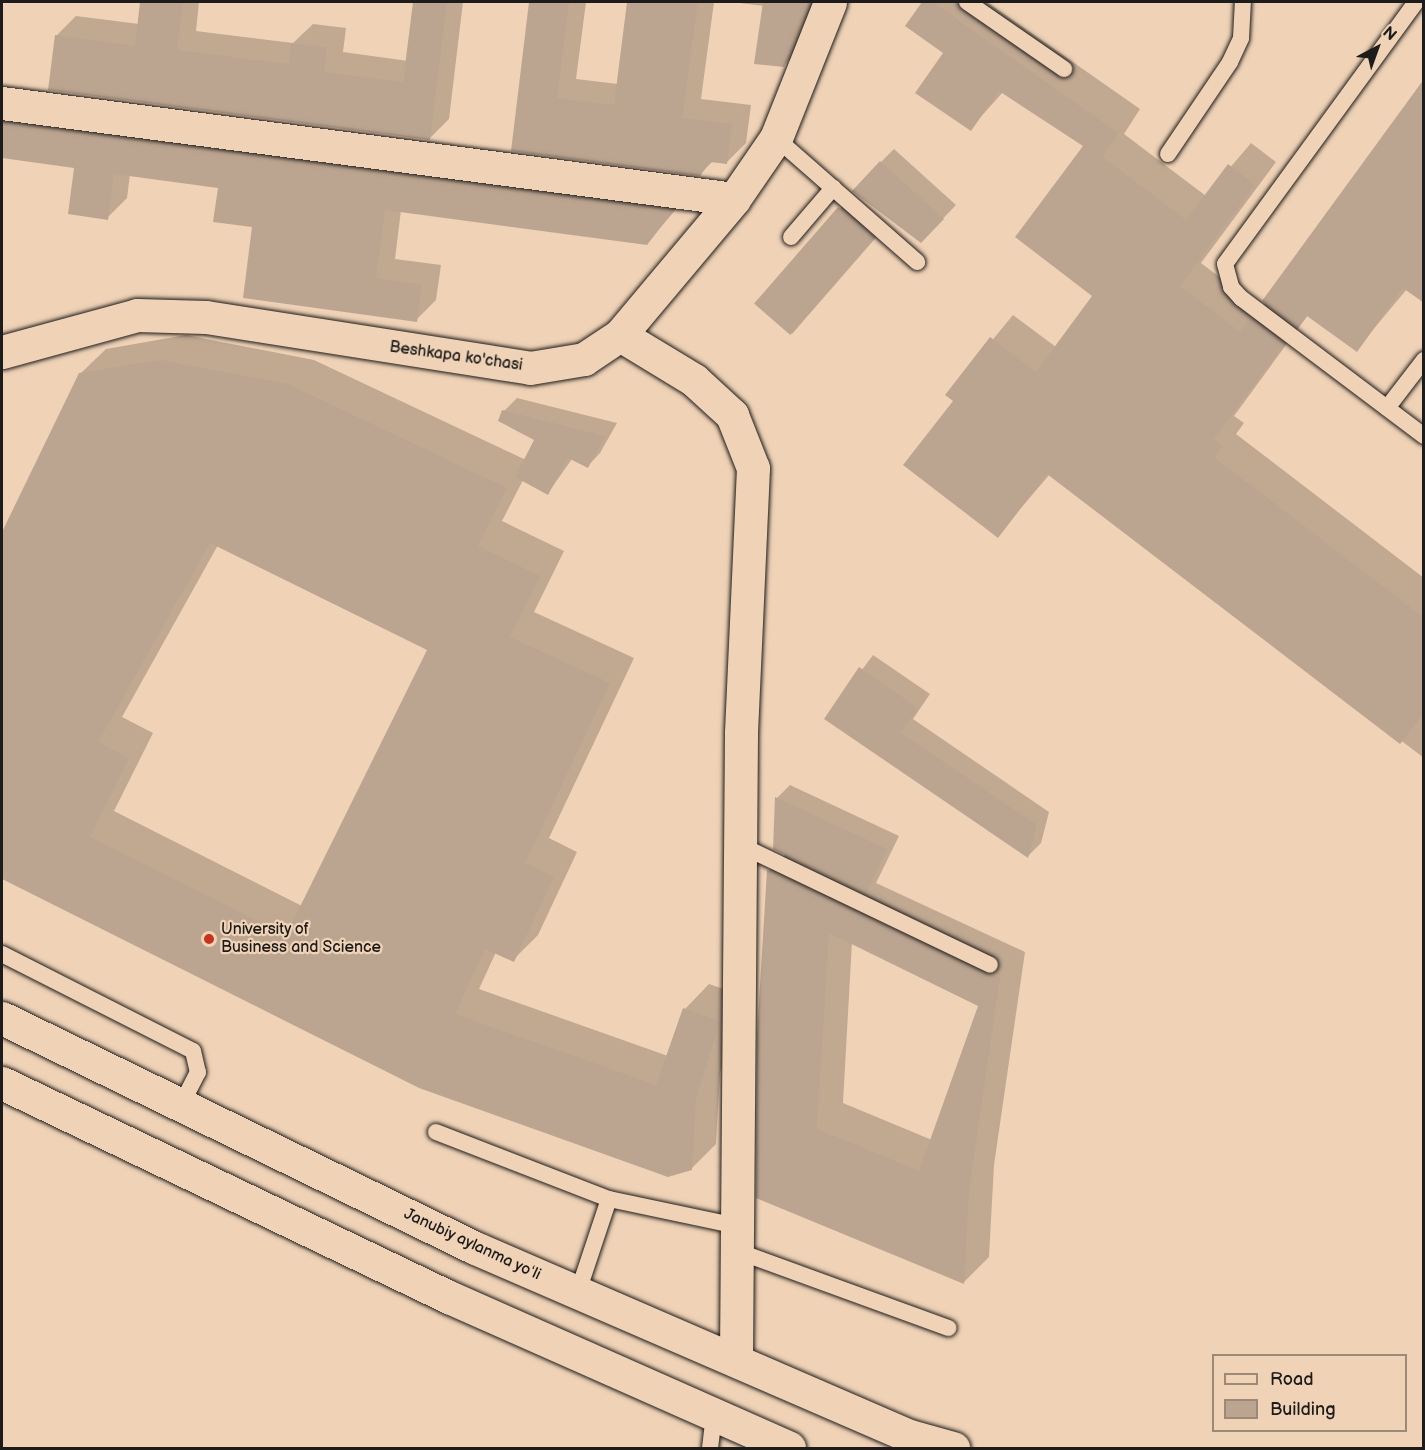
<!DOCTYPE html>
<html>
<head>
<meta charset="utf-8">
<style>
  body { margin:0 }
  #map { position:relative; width:1425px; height:1450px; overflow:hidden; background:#f0d3b6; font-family:"Balsamiq Sans",sans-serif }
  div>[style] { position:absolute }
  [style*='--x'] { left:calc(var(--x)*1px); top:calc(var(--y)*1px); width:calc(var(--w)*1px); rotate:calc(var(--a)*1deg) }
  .shadow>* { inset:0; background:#0003; transform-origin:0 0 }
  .building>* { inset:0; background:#bca590; transform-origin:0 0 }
  .roads { filter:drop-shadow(0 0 2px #1c1c1c) drop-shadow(0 0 2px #1c1c1c) }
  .service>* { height:16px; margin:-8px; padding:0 8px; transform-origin:8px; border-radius:8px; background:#f0d3b6 }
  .minor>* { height:33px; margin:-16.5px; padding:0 16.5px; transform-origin:16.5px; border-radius:16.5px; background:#f0d3b6 }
  .tertiary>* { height:33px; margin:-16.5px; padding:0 16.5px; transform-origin:16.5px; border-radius:16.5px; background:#f0d3b6 }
  .trunk>* { height:33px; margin:-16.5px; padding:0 16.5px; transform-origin:16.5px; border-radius:16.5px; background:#f0d3b6 }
  .dots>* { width:16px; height:16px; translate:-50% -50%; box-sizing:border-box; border:3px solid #f0d3b6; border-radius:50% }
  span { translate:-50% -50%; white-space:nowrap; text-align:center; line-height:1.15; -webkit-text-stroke:4.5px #f0d3b6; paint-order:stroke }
  .street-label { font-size:16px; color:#1c1c1c }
  .poi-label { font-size:16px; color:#1c1c1c }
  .left { translate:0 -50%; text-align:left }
  .frame { position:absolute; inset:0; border:3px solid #1c1c1c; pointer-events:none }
  .legend { position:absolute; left:1212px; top:1354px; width:195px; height:78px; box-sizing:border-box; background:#f0d3b6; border:2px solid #9b8a78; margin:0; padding:8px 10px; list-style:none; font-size:18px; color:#1c1c1c }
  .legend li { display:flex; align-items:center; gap:12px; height:30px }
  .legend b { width:30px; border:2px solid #9b8a78 }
  .north { position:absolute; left:1347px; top:18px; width:60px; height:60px; -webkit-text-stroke:4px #f0d3b6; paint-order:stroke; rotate:41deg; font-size:16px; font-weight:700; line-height:24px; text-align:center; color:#1c1c1c }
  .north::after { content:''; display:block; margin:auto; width:21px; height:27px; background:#1c1c1c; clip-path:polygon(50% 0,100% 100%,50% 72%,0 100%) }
</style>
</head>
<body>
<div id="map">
  <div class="shadow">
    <div style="clip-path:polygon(142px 2px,199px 2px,196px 31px,293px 43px,313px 24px,346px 28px,343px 52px,408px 61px,415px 2px,463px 2px,449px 119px,429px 139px,56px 36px,76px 16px,139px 24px)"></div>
    <div style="clip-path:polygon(531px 2px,586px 2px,576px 79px,618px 84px,629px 2px,714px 2px,701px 99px,751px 105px,746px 143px,726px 163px,713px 161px,700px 174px,512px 150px)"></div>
    <div style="clip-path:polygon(731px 2px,821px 2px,803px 46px,783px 66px,764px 6px)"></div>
    <div style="clip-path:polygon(924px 2px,987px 2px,1140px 109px,1124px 134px,1206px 196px,1251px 143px,1276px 162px,1201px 263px,1261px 309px,1424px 82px,1407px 289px,1356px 350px,1308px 315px,1234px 416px,1244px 423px,1236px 434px,1424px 578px,1424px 758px,1050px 474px,997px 536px,955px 401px,947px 395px,1013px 315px,1056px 347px,1094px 295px,1085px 145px,1003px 92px,970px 129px,945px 52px,907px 26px)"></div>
    <div style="clip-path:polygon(2px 98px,692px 191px,647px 243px,401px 210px,395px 259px,441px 265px,436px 300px,416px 320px,254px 226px,220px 186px,130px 174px,127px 198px,107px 218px,76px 167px,2px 157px)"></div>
    <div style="clip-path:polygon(894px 149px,956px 205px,934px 228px,881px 162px)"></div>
    <div style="left:852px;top:195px;width:46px;height:144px;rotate:41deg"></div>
    <div style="clip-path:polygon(evenodd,186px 335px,314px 360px,526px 460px,536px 440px,504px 411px,517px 398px,617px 423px,600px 453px,587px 467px,572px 459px,548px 493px,523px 480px,502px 521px,564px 551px,534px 612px,634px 658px,549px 838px,577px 852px,538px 935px,513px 960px,496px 952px,479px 989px,668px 1056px,685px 1009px,709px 984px,744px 996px,720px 1073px,716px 1144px,691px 1169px,419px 1086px,2px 875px,2px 535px,80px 374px,106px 349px,186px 335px,218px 545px,429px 650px,302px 906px,114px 811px,153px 733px,122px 717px,218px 545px)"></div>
    <div style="clip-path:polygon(873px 655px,930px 694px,913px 719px,1049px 812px,1041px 843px,1028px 856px,826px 718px)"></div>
    <div style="clip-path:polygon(evenodd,790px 785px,899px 836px,876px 883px,1025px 952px,994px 1165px,989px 1257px,964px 1282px,758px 1197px,759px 1035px,769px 870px,786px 854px,777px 798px,790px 785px,852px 942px,980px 1005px,932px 1140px,843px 1103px,852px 942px)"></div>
  </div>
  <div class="building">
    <div style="clip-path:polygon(140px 2px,183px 2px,177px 50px,289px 64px,291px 43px,327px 47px,324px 72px,403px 82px,413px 2px,447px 2px,430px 140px,48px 90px,55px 35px,135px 46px)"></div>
    <div style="clip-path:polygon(529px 2px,569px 2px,557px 98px,614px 105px,627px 2px,698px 2px,682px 118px,732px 124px,727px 164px,710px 162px,700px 176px,511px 151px)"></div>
    <div style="clip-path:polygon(763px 2px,810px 2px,784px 67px,754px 64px)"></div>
    <div style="clip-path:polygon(922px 2px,933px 2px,1118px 133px,1103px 157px,1186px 220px,1228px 164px,1255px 185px,1180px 286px,1240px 332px,1250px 318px,1285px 344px,1213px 439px,1223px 446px,1214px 457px,1424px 618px,1424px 713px,1400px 744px,1047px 474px,998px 538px,903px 465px,953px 401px,945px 395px,990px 337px,1036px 372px,1092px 296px,1015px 237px,1083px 146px,999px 91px,971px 131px,915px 93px,943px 53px,905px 26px)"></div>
    <div style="clip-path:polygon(1424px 79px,1424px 303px,1403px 288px,1357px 352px,1307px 316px,1298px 328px,1262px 301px)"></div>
    <div style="clip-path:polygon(2px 122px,674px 210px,647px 245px,385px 210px,376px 278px,422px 285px,417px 322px,243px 298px,252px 227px,213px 222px,218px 188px,114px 174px,108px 220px,68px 214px,74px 168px,2px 158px)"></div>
    <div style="clip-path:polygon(880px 161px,944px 219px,921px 243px,852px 191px)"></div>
    <div style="left:838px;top:207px;width:48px;height:128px;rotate:41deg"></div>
    <div style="clip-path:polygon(evenodd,161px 360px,288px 384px,507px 488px,478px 546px,540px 576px,510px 637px,610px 683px,525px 863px,554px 877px,514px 962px,485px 949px,455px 1014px,656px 1085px,683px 1008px,720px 1021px,696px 1099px,692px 1170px,668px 1177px,419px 1088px,2px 879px,2px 532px,79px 373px,161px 360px,210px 543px,427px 650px,286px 935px,90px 837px,129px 758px,98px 742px,210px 543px)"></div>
    <div style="clip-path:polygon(502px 410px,605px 436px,588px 468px,568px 458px,548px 495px,515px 477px,534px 440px,498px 421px)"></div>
    <div style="clip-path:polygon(859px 667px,918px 708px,901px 733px,1037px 825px,1028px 858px,824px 719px)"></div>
    <div style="clip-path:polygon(775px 797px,887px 849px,866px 894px,773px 849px)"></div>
    <div style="clip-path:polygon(evenodd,767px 870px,1000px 978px,969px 1192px,964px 1284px,756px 1198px,757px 1035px,767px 870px,829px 933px,978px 1006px,919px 1171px,817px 1129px,829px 933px)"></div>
  </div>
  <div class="roads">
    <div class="service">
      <div style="--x:967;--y:2;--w:118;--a:34.6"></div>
      <div style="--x:1416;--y:2;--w:324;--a:126.1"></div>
      <div style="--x:1225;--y:264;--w:24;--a:75"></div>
      <div style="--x:1231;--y:287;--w:15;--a:48"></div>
      <div style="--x:1241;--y:298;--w:229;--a:37"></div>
      <div style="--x:776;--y:138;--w:188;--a:41.3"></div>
      <div style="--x:1168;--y:154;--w:111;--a:-56"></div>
      <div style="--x:1230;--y:62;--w:26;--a:-65"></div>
      <div style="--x:1241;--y:38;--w:36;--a:-87"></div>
      <div style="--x:791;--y:237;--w:65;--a:-49.4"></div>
      <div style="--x:1387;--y:408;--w:61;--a:-52.4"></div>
      <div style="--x:740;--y:845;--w:277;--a:25.6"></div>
      <div style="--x:2;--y:954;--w:214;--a:26.9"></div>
      <div style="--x:193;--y:1051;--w:22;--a:77"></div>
      <div style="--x:198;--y:1072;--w:37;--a:117"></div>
      <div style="--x:436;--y:1132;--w:186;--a:21.2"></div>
      <div style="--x:609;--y:1199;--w:131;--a:11.9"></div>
      <div style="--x:737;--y:1251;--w:225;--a:20"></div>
      <div style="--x:578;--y:1292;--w:98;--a:-71.6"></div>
      <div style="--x:710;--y:1448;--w:33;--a:-83"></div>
    </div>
    <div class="minor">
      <div style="--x:2;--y:103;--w:738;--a:7.47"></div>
      <div style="--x:620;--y:335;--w:87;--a:31.3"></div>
      <div style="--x:694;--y:380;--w:52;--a:42.6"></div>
      <div style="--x:732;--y:415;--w:57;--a:68.4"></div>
      <div style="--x:753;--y:468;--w:266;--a:92.6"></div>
      <div style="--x:741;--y:734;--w:626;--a:90.46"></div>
    </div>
    <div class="tertiary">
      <div style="--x:2;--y:352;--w:140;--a:-15.3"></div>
      <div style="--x:137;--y:315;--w:69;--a:1.7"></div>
      <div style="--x:206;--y:317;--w:328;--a:8.9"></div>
      <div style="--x:530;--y:368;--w:55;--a:-9.5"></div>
      <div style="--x:584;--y:359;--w:43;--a:-33.7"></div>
      <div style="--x:620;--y:335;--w:177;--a:-50"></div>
      <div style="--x:734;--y:199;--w:74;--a:-55.5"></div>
      <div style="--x:776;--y:138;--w:146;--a:-68.3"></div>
    </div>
    <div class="trunk">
      <div style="--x:2;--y:1018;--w:526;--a:25.93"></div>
      <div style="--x:475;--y:1248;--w:474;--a:23.4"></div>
      <div style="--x:910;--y:1436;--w:45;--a:15.6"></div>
      <div style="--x:2;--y:1083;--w:496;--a:25.6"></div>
      <div style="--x:449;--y:1297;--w:372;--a:23.9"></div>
    </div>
  </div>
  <div class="dots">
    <div style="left:209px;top:939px;background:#c8321e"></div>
  </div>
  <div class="street-label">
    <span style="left:456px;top:357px;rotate:8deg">Beshkapa ko'chasi</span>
    <span style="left:472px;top:1245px;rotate:25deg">Janubiy aylanma yoʻli</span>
  </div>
  <div class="poi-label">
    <span class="left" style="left:221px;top:939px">University of<br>Business and Science</span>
  </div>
  <div class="frame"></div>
  <ul class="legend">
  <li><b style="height:8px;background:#f0d3b6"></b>Road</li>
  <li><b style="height:16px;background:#bca590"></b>Building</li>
  </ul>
  <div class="north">N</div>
</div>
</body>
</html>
